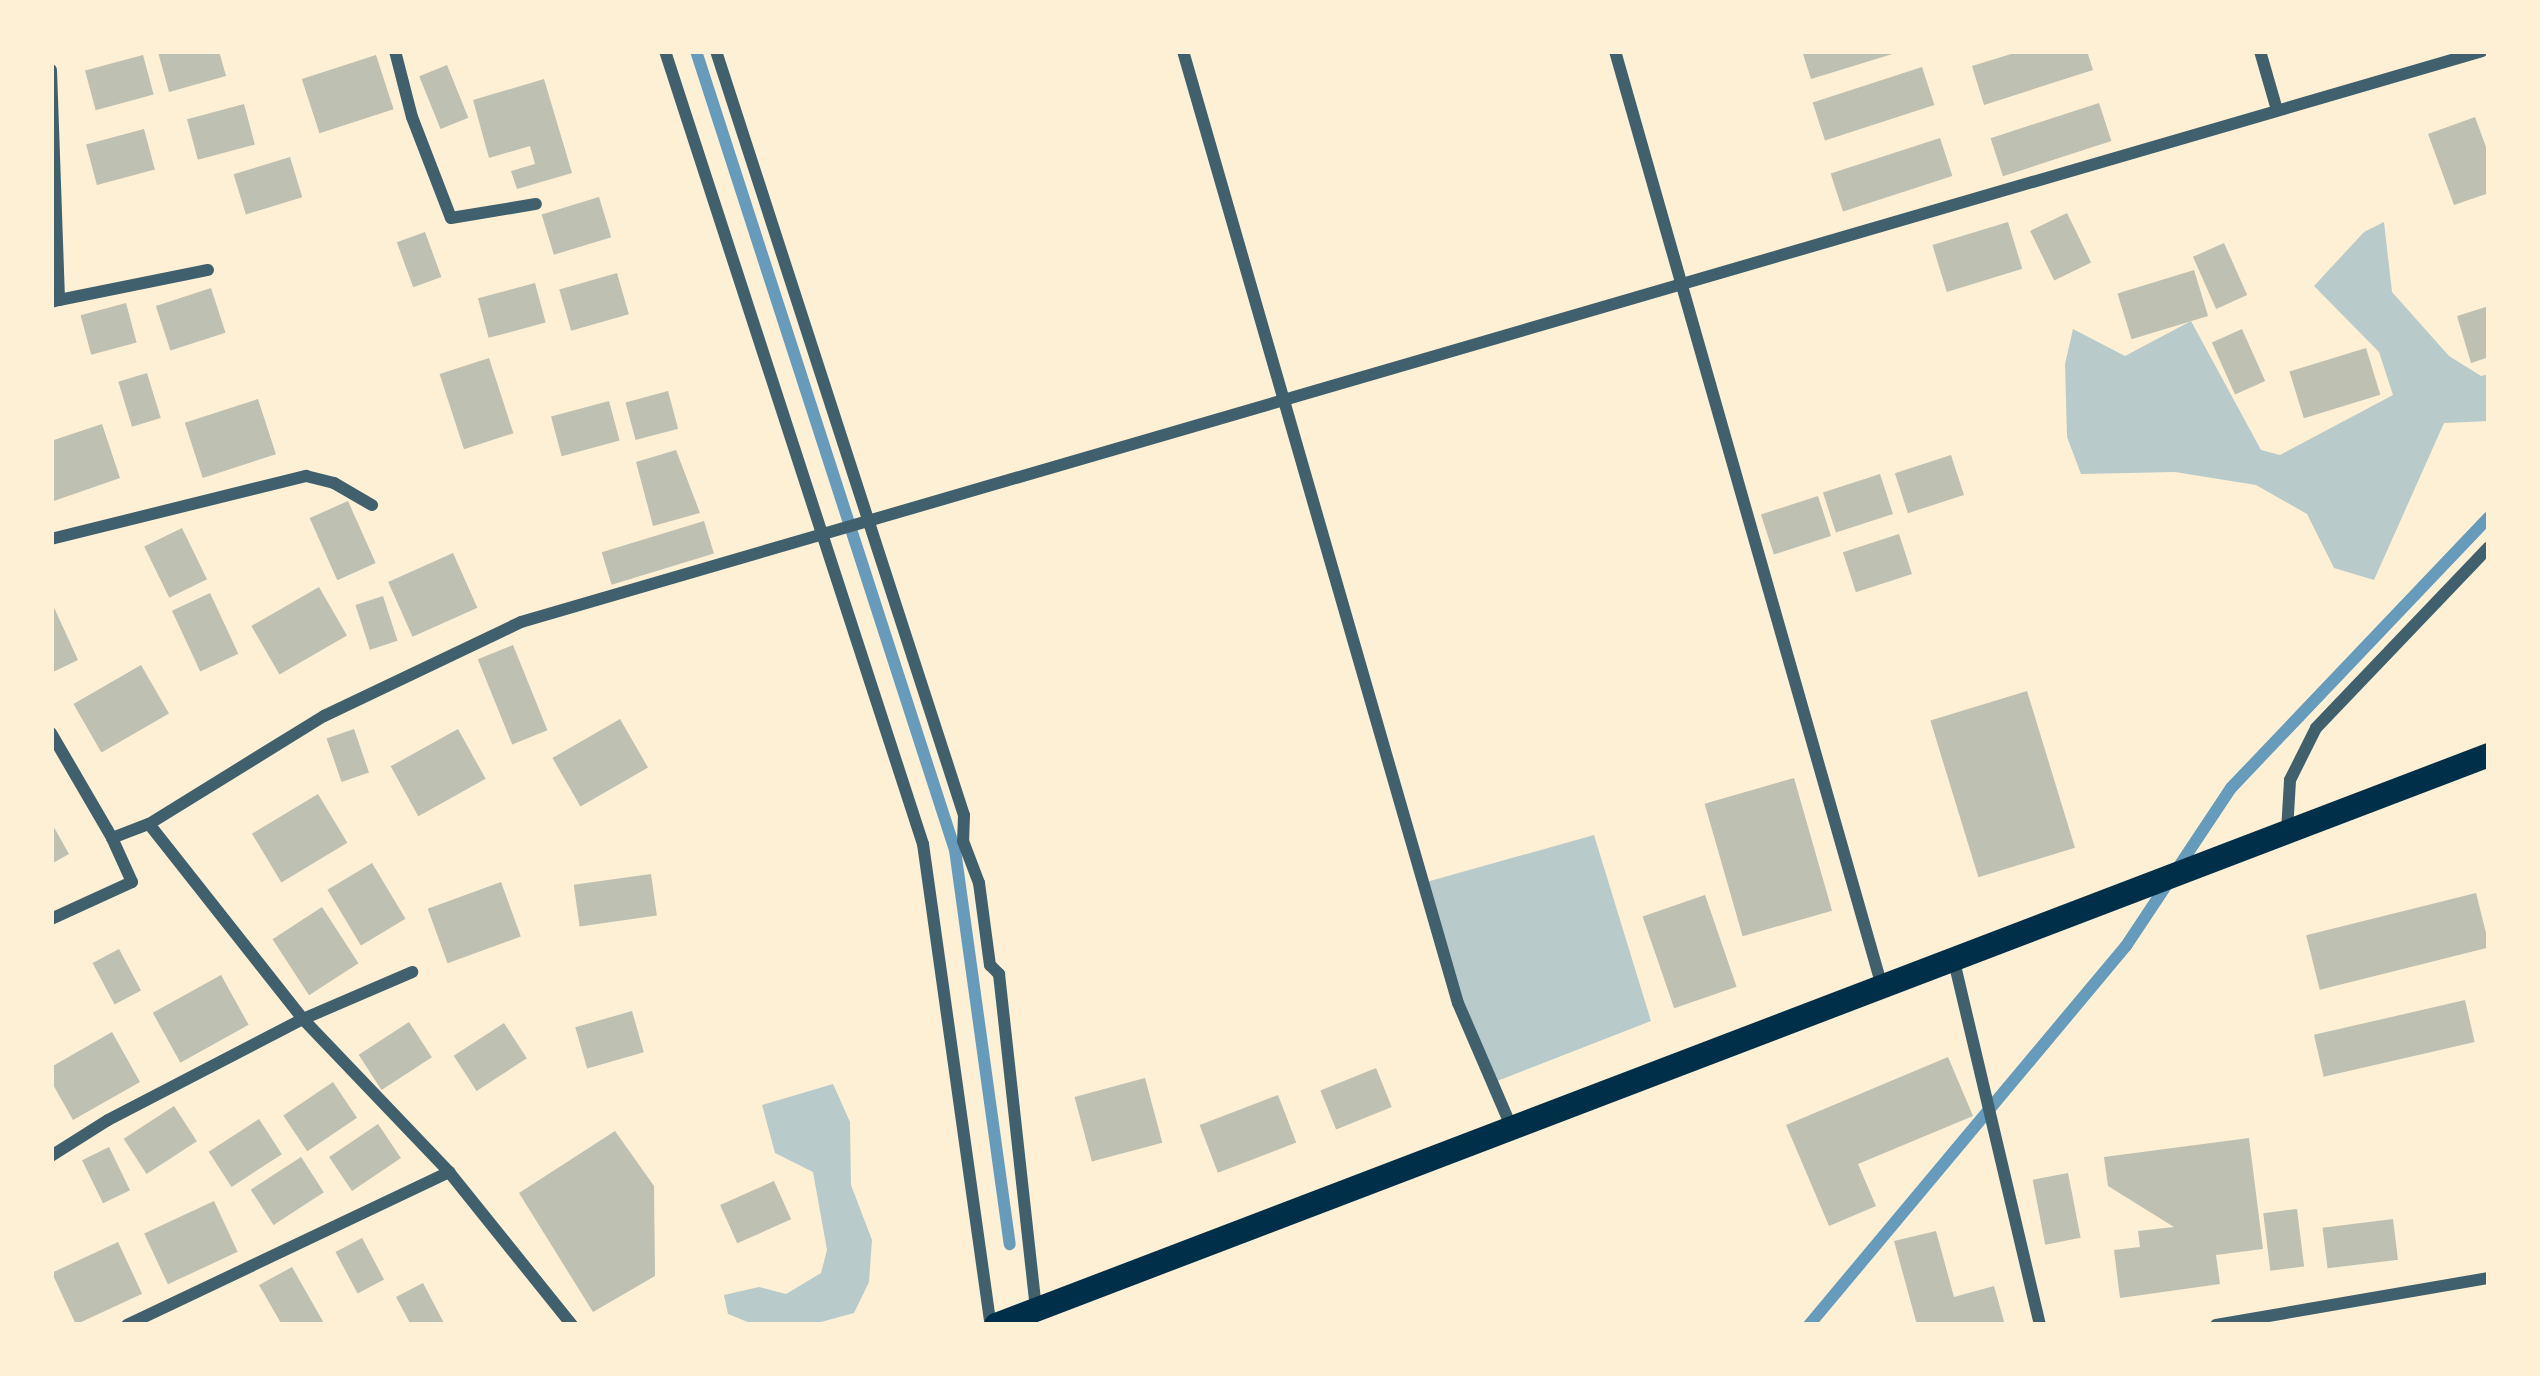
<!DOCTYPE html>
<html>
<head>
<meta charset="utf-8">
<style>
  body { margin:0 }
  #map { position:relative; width:2540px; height:1376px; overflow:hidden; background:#fdf0d5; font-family:"Asap Condensed",sans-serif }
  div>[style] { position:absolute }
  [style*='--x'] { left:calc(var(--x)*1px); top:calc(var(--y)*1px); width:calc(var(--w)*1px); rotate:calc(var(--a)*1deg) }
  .green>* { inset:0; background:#b9caca }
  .stream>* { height:12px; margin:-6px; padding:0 6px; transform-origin:6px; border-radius:6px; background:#669bbc }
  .building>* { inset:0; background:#bec0b2; transform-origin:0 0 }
  .minor>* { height:12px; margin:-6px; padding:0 6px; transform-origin:6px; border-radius:6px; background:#3f606c }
  .secondary>* { height:24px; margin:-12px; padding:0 12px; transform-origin:12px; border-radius:12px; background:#003049 }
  span { translate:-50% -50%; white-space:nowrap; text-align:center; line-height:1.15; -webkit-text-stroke:10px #fdf0d5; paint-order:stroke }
  .frame { position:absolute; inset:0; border:54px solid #fdf0d5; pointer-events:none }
</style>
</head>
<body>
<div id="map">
  <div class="green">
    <div style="clip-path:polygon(2384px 222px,2392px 292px,2449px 356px,2481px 376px,2489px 374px,2489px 421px,2444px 423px,2374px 580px,2334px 568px,2307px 514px,2256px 485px,2175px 472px,2081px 474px,2067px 437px,2065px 364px,2073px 329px,2125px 356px,2191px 321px,2261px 450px,2280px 455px,2393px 395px,2379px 352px,2314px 286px,2364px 232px)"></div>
    <div style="clip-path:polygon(1594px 835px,1651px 1021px,1492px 1083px,1458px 1003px,1423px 883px)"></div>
    <div style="clip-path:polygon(833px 1084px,850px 1122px,851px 1185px,872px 1240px,869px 1282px,854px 1313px,810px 1325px,755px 1325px,728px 1314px,724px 1295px,759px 1287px,786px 1294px,821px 1273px,827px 1250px,813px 1172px,775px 1153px,762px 1105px)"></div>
  </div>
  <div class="stream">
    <div style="--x:696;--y:51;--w:840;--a:72.04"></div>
    <div style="--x:955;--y:850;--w:398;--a:82.1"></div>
    <div style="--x:1809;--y:1325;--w:494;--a:-50.1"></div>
    <div style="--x:2126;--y:946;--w:190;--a:-56.4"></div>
    <div style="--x:2231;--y:788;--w:374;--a:-46.4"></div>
  </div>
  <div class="building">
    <div style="clip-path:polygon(219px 51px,226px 76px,169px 92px,158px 52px)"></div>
    <div style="clip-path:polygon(1802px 51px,1899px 51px,1899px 52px,1811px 79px)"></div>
    <div style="clip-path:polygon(2021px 51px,2087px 51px,2093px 70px,1984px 105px,1972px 66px)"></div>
    <div style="left:143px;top:55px;width:41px;height:60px;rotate:75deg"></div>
    <div style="left:376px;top:55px;width:57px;height:78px;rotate:72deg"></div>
    <div style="left:447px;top:65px;width:57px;height:30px;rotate:68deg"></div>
    <div style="left:1922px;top:67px;width:40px;height:115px;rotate:72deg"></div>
    <div style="clip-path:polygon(544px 79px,572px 173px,517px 189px,511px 171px,535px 164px,530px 146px,489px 158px,473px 100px)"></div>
    <div style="left:2099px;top:103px;width:40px;height:114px;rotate:72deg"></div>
    <div style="left:244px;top:104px;width:42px;height:59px;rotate:75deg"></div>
    <div style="clip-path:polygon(2475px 117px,2489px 155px,2489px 193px,2454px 205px,2428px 134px)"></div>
    <div style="left:144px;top:129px;width:42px;height:60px;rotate:75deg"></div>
    <div style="left:1940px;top:138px;width:40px;height:115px;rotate:72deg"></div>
    <div style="left:290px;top:157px;width:42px;height:59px;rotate:73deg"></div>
    <div style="left:599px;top:197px;width:42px;height:60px;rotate:73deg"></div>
    <div style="left:2067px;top:213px;width:55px;height:41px;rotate:64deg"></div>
    <div style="left:2008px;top:222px;width:49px;height:79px;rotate:73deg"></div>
    <div style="left:425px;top:232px;width:48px;height:30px;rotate:70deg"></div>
    <div style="left:2224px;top:243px;width:57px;height:34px;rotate:66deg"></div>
    <div style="left:2194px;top:270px;width:48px;height:80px;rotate:73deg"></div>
    <div style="left:617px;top:273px;width:43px;height:60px;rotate:74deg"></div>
    <div style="left:535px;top:283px;width:41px;height:59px;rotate:75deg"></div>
    <div style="left:211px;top:288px;width:47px;height:58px;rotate:72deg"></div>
    <div style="left:126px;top:303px;width:41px;height:47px;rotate:75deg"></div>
    <div style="clip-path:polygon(2489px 306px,2489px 357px,2471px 363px,2457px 316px)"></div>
    <div style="left:2242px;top:329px;width:57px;height:33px;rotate:66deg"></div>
    <div style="left:2366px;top:348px;width:49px;height:80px;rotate:73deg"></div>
    <div style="left:489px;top:358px;width:79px;height:52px;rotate:72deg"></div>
    <div style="left:147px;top:373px;width:47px;height:30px;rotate:73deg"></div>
    <div style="left:668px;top:391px;width:39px;height:44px;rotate:75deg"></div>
    <div style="left:258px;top:399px;width:58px;height:77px;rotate:72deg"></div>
    <div style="left:609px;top:401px;width:41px;height:60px;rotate:75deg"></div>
    <div style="clip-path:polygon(102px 424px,120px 478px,51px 502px,51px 441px)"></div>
    <div style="clip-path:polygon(676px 450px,700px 513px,653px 526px,636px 462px)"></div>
    <div style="left:1951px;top:455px;width:42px;height:59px;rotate:72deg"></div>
    <div style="left:1880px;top:474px;width:42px;height:60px;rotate:72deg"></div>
    <div style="left:1818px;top:496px;width:42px;height:60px;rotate:72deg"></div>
    <div style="left:348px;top:501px;width:68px;height:42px;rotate:66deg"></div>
    <div style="left:704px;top:521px;width:34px;height:107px;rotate:73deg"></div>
    <div style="left:182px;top:528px;width:57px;height:42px;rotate:64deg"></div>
    <div style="left:1899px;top:534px;width:42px;height:59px;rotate:72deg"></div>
    <div style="left:453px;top:553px;width:60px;height:71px;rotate:66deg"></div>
    <div style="left:319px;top:587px;width:56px;height:78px;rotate:60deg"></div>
    <div style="left:210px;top:593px;width:67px;height:42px;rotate:65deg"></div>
    <div style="left:383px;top:596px;width:47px;height:29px;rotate:72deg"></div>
    <div style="clip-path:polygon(51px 601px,78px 660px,51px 673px)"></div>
    <div style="left:513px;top:645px;width:92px;height:38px;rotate:68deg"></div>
    <div style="left:141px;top:665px;width:56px;height:78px;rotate:60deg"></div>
    <div style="left:2027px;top:691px;width:164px;height:101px;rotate:73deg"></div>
    <div style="left:620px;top:719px;width:56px;height:78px;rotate:60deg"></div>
    <div style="left:354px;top:729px;width:46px;height:29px;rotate:71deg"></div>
    <div style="left:458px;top:729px;width:57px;height:77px;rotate:61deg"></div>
    <div style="left:1794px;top:778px;width:138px;height:93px;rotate:74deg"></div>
    <div style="left:318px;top:794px;width:57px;height:77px;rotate:59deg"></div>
    <div style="clip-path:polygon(51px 822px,69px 854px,51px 864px)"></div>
    <div style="left:372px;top:863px;width:65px;height:52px;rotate:59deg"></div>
    <div style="left:651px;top:874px;width:42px;height:78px;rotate:82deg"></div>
    <div style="left:501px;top:882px;width:58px;height:78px;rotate:70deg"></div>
    <div style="left:2476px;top:893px;width:56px;height:175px;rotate:76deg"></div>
    <div style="left:1705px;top:895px;width:97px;height:66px;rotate:71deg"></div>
    <div style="left:322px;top:907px;width:67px;height:59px;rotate:57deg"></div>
    <div style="left:119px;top:949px;width:47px;height:30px;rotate:62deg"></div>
    <div style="left:221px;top:975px;width:57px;height:78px;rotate:61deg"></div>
    <div style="left:2465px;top:1000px;width:43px;height:155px;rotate:77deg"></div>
    <div style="left:632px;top:1011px;width:43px;height:59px;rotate:74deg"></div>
    <div style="left:409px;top:1022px;width:42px;height:60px;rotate:57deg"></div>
    <div style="left:504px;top:1023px;width:42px;height:60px;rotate:57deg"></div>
    <div style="clip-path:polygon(112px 1032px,140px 1082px,73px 1120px,51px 1081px,51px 1067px)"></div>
    <div style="clip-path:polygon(1948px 1057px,1973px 1116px,1858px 1164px,1876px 1206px,1829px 1226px,1786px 1125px)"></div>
    <div style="left:1376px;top:1068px;width:42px;height:60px;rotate:68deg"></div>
    <div style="left:1145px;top:1078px;width:67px;height:73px;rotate:75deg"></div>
    <div style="left:333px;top:1082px;width:43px;height:60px;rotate:56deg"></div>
    <div style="left:1278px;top:1095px;width:51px;height:84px;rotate:69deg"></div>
    <div style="left:174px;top:1106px;width:42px;height:60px;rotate:57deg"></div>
    <div style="left:259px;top:1119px;width:42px;height:60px;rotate:57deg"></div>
    <div style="left:378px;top:1124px;width:41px;height:59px;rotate:56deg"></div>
    <div style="clip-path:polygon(615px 1131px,654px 1186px,655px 1276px,593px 1312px,519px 1193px)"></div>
    <div style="clip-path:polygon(2249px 1138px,2263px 1249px,2216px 1255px,2220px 1284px,2120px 1298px,2114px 1250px,2140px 1247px,2138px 1231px,2174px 1227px,2108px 1186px,2104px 1157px)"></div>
    <div style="left:109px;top:1147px;width:48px;height:30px;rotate:64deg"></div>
    <div style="left:301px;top:1157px;width:42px;height:60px;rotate:57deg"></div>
    <div style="left:2068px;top:1173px;width:66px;height:36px;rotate:79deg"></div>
    <div style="left:774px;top:1181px;width:42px;height:59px;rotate:66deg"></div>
    <div style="left:214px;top:1201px;width:56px;height:77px;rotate:65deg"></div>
    <div style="left:2297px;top:1209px;width:58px;height:34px;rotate:83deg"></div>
    <div style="left:2393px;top:1219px;width:41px;height:71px;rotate:83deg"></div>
    <div style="clip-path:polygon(1936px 1231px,1954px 1297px,1994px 1286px,2005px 1325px,1917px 1325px,1894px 1241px)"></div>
    <div style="left:362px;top:1238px;width:47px;height:30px;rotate:62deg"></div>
    <div style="left:118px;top:1242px;width:57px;height:73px;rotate:65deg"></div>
    <div style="clip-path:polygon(292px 1267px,325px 1325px,282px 1325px,259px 1285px)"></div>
    <div style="clip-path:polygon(423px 1283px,445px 1325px,411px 1325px,396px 1297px)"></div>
  </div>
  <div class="minor">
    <div style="--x:395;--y:51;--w:68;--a:75.6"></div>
    <div style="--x:412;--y:117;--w:108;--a:68.9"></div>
    <div style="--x:451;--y:218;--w:86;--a:-9.4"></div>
    <div style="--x:665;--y:51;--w:834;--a:71.98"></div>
    <div style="--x:923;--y:844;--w:486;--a:82"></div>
    <div style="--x:716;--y:51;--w:803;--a:72.02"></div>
    <div style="--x:964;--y:815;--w:26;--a:92"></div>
    <div style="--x:963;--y:841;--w:45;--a:69.1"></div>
    <div style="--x:979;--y:883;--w:83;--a:82.4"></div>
    <div style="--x:990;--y:965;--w:13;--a:45"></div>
    <div style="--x:999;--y:974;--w:337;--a:83.7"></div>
    <div style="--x:1183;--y:51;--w:991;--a:73.89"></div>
    <div style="--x:1458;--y:1003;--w:134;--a:66.7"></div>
    <div style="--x:1615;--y:51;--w:969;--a:74.07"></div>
    <div style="--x:2260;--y:51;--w:61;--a:73.9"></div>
    <div style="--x:51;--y:70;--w:230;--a:88"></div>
    <div style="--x:59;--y:300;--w:8;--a:166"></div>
    <div style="--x:59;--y:300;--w:152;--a:-11.4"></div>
    <div style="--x:51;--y:539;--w:263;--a:-13.9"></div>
    <div style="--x:306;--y:476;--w:29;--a:14"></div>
    <div style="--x:334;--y:483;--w:44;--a:30.1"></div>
    <div style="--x:51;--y:733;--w:121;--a:59.8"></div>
    <div style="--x:112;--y:838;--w:40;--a:-21"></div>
    <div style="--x:149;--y:824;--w:206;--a:-31.7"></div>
    <div style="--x:324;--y:716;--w:218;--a:-25.5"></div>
    <div style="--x:521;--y:622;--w:2042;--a:-16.23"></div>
    <div style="--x:149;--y:824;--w:248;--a:51.7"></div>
    <div style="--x:303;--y:1019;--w:211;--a:46.3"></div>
    <div style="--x:449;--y:1172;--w:196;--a:51.2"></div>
    <div style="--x:2287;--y:831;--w:51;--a:-86.6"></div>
    <div style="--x:2290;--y:780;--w:58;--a:-63.4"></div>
    <div style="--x:2316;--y:728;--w:250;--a:-46.3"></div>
    <div style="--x:51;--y:919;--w:89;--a:-24.6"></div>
    <div style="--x:132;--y:882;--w:48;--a:-114.4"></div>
    <div style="--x:1953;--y:957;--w:378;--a:76.7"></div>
    <div style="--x:51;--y:1156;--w:67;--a:-32.3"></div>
    <div style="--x:108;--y:1120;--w:220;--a:-27.4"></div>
    <div style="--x:303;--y:1019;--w:119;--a:-23.3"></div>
    <div style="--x:127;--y:1325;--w:357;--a:-25.4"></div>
    <div style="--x:2216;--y:1325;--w:277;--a:-9.8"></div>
  </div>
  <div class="secondary">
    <div style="--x:996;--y:1325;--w:1598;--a:-20.9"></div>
  </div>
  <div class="frame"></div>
</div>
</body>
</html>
